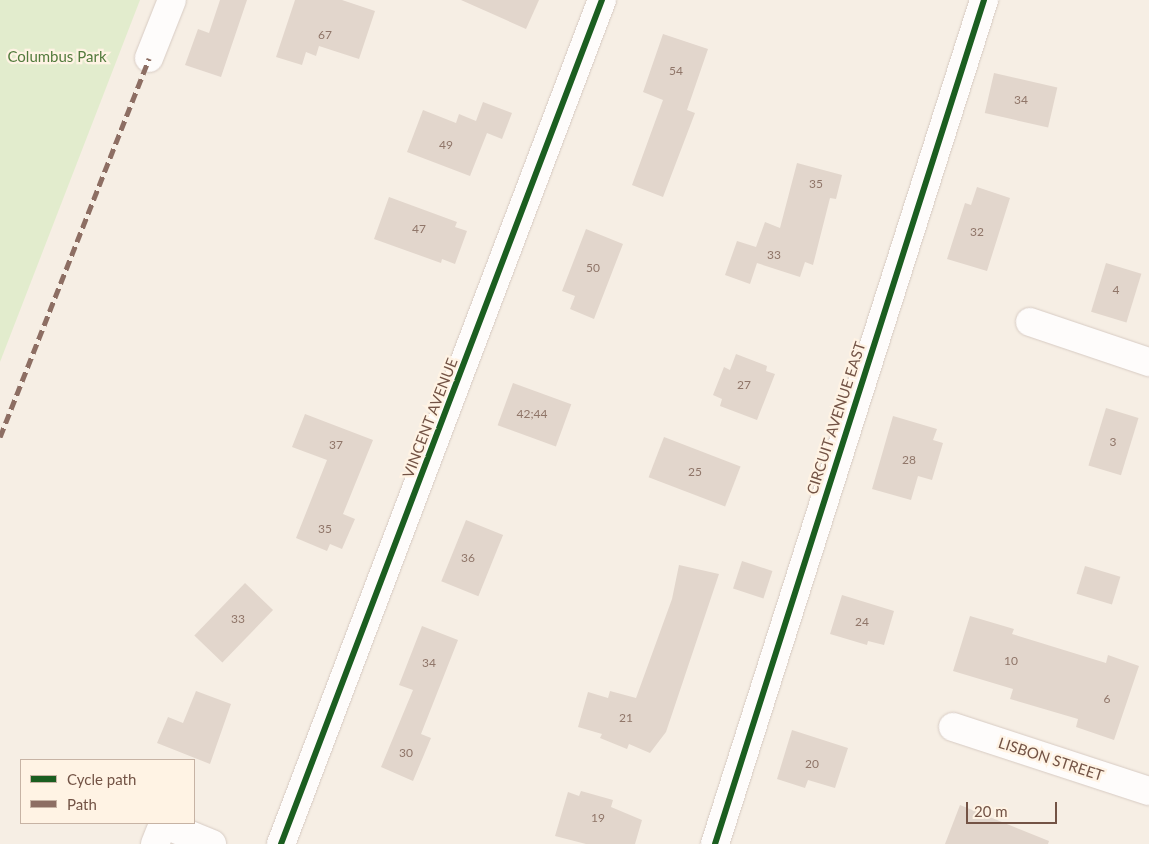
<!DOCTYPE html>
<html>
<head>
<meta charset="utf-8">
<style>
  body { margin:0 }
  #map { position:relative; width:1149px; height:844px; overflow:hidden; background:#f6eee4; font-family:Lato,sans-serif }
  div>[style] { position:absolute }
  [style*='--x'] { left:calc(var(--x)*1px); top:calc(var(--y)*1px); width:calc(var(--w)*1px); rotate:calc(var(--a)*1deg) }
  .green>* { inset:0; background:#e2eccd }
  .building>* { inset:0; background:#e2d6cc; transform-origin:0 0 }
  .roads { filter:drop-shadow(0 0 1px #d7cbc3) drop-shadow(0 0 1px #d7cbc3) }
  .street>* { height:28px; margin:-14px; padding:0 14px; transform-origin:14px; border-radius:14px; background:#fefcfb }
  .quiet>* { height:5px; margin-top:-2.5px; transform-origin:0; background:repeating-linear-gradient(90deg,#8d6e63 0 10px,transparent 0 15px) }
  .cycleway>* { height:6px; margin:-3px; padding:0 3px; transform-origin:3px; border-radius:3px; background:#1b5e20 }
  span { translate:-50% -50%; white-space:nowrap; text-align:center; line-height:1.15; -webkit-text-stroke:4.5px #fff3e4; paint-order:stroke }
  .number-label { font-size:12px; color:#907669 }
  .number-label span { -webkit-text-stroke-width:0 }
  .park-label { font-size:15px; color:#527a3c }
  .street-label { font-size:15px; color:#735345 }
  .legend { position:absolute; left:20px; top:759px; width:175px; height:65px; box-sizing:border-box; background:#fff3e4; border:1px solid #c7b3a4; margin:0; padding:6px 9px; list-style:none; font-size:15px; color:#735345 }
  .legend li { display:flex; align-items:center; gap:10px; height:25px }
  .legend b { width:25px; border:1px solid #c7b3a4 }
  .scale { position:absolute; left:966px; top:802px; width:91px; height:22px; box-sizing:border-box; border:2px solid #735345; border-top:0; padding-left:6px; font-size:15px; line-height:18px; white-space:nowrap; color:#735345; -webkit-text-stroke:4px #fff3e4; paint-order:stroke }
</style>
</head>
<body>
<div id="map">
  <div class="green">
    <div style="clip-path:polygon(0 0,140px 0,0 362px)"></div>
  </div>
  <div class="building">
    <div style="clip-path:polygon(220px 0,247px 0,221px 77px,185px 65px,198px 29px,209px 33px)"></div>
    <div style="clip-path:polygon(295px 0,342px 0,375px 11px,359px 59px,319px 46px,316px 56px,306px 52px,302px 65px,276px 57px)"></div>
    <div style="clip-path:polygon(461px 0,539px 0,526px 29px)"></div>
    <div style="clip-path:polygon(663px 34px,708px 49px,687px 110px,695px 113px,663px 197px,632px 185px,663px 100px,643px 92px)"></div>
    <div style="left:994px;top:73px;width:65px;height:41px;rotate:13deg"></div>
    <div style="clip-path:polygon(483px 102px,512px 113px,502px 139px,487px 133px,470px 176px,407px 152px,423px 110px,456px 123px,459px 114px,476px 121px)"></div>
    <div style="clip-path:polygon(797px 163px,842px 175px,836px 199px,830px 198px,813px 265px,805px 262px,800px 277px,757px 263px,750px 284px,725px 275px,737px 241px,756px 247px,765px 222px,780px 228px)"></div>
    <div style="clip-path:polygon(977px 187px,1010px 198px,987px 271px,947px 259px,965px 203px,971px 205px)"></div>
    <div style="clip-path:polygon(389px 197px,457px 222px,455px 227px,467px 231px,455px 264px,442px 259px,441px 263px,374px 239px)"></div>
    <div style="clip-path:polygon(586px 229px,623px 244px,594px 319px,570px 309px,575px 296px,562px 291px)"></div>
    <div style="left:1106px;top:263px;width:37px;height:51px;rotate:17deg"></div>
    <div style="clip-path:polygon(736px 354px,767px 366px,766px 371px,775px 374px,757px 420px,720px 406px,722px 399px,713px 395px,724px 367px,730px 370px)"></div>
    <div style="left:513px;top:383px;width:62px;height:45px;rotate:20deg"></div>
    <div style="left:1106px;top:408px;width:34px;height:60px;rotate:17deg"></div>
    <div style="clip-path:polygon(305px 414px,373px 440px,343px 514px,355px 519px,342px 549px,330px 544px,327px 551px,296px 538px,327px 460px,292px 447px)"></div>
    <div style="clip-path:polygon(893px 416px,937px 429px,933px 440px,943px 443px,932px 480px,918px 476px,911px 500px,872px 489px)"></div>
    <div style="left:664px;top:437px;width:82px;height:43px;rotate:21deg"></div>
    <div style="left:466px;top:520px;width:40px;height:66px;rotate:22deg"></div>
    <div style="left:742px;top:561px;width:32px;height:29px;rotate:18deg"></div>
    <div style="clip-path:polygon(679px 565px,719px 574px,666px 732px,650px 753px,629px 744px,627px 749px,600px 738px,602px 734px,578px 727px,588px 692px,608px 698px,610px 691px,636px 698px,672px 599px)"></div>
    <div style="left:1085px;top:566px;width:37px;height:29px;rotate:17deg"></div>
    <div style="left:245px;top:583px;width:39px;height:73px;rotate:44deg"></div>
    <div style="clip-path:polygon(842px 595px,894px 611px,884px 645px,868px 641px,867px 645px,830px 634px)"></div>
    <div style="clip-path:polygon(970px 616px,1014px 629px,1012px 634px,1106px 663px,1108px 655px,1139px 666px,1114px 740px,1076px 727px,1078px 719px,1010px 699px,1013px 689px,953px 671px)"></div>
    <div style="clip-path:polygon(422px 626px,458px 640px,421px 734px,431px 738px,413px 781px,381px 767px,413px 690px,399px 685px)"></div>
    <div style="clip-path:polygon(196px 691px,231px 704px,210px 764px,157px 743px,168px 717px,183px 723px)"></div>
    <div style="clip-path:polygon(792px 730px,848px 748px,835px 788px,808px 780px,805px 788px,777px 779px)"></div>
    <div style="clip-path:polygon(581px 791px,613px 800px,611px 807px,642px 820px,635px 844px,586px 844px,555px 836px,568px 792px,579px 796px)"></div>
    <div style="clip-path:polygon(960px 805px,1049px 841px,1048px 844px,945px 844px)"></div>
  </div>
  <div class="roads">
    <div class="street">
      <div style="--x:149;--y:58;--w:62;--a:-68.4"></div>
      <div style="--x:1030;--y:322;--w:126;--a:18.6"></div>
      <div style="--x:953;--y:727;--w:206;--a:18.1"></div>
      <div style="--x:155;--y:844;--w:22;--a:-68"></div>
      <div style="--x:163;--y:824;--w:53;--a:22.2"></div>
      <div style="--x:281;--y:844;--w:903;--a:-69.18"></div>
      <div style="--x:715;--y:844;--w:886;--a:-72.32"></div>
    </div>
  </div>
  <div class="quiet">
    <div style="--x:0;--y:437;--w:407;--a:-68.5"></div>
  </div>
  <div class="cycleway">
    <div style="--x:281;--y:844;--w:903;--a:-69.18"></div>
    <div style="--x:715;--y:844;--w:886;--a:-72.32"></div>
  </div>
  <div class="number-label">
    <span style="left:325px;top:35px">67</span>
    <span style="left:676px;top:71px">54</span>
    <span style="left:1021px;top:100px">34</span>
    <span style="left:446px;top:145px">49</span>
    <span style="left:816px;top:184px">35</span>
    <span style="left:419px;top:229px">47</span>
    <span style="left:977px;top:232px">32</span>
    <span style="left:774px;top:255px">33</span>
    <span style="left:593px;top:268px">50</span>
    <span style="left:1116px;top:290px">4</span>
    <span style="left:744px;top:385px">27</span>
    <span style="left:532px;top:414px">42;44</span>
    <span style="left:1113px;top:442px">3</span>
    <span style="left:336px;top:445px">37</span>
    <span style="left:909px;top:460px">28</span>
    <span style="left:695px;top:472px">25</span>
    <span style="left:325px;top:529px">35</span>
    <span style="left:468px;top:558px">36</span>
    <span style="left:238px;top:619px">33</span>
    <span style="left:862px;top:622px">24</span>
    <span style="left:1011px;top:661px">10</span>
    <span style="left:429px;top:663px">34</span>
    <span style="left:1107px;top:699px">6</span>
    <span style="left:626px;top:718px">21</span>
    <span style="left:406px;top:753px">30</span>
    <span style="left:812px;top:764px">20</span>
    <span style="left:598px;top:818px">19</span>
  </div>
  <div class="park-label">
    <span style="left:57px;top:57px">Columbus Park</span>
  </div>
  <div class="street-label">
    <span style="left:430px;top:418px;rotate:-69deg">VINCENT AVENUE</span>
    <span style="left:836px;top:418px;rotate:-72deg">CIRCUIT AVENUE EAST</span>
    <span style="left:1051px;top:759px;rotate:18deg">LISBON STREET</span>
  </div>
  <ul class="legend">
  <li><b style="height:6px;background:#1b5e20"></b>Cycle path</li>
  <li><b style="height:6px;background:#8d6e63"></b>Path</li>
  </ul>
  <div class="scale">20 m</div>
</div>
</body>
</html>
